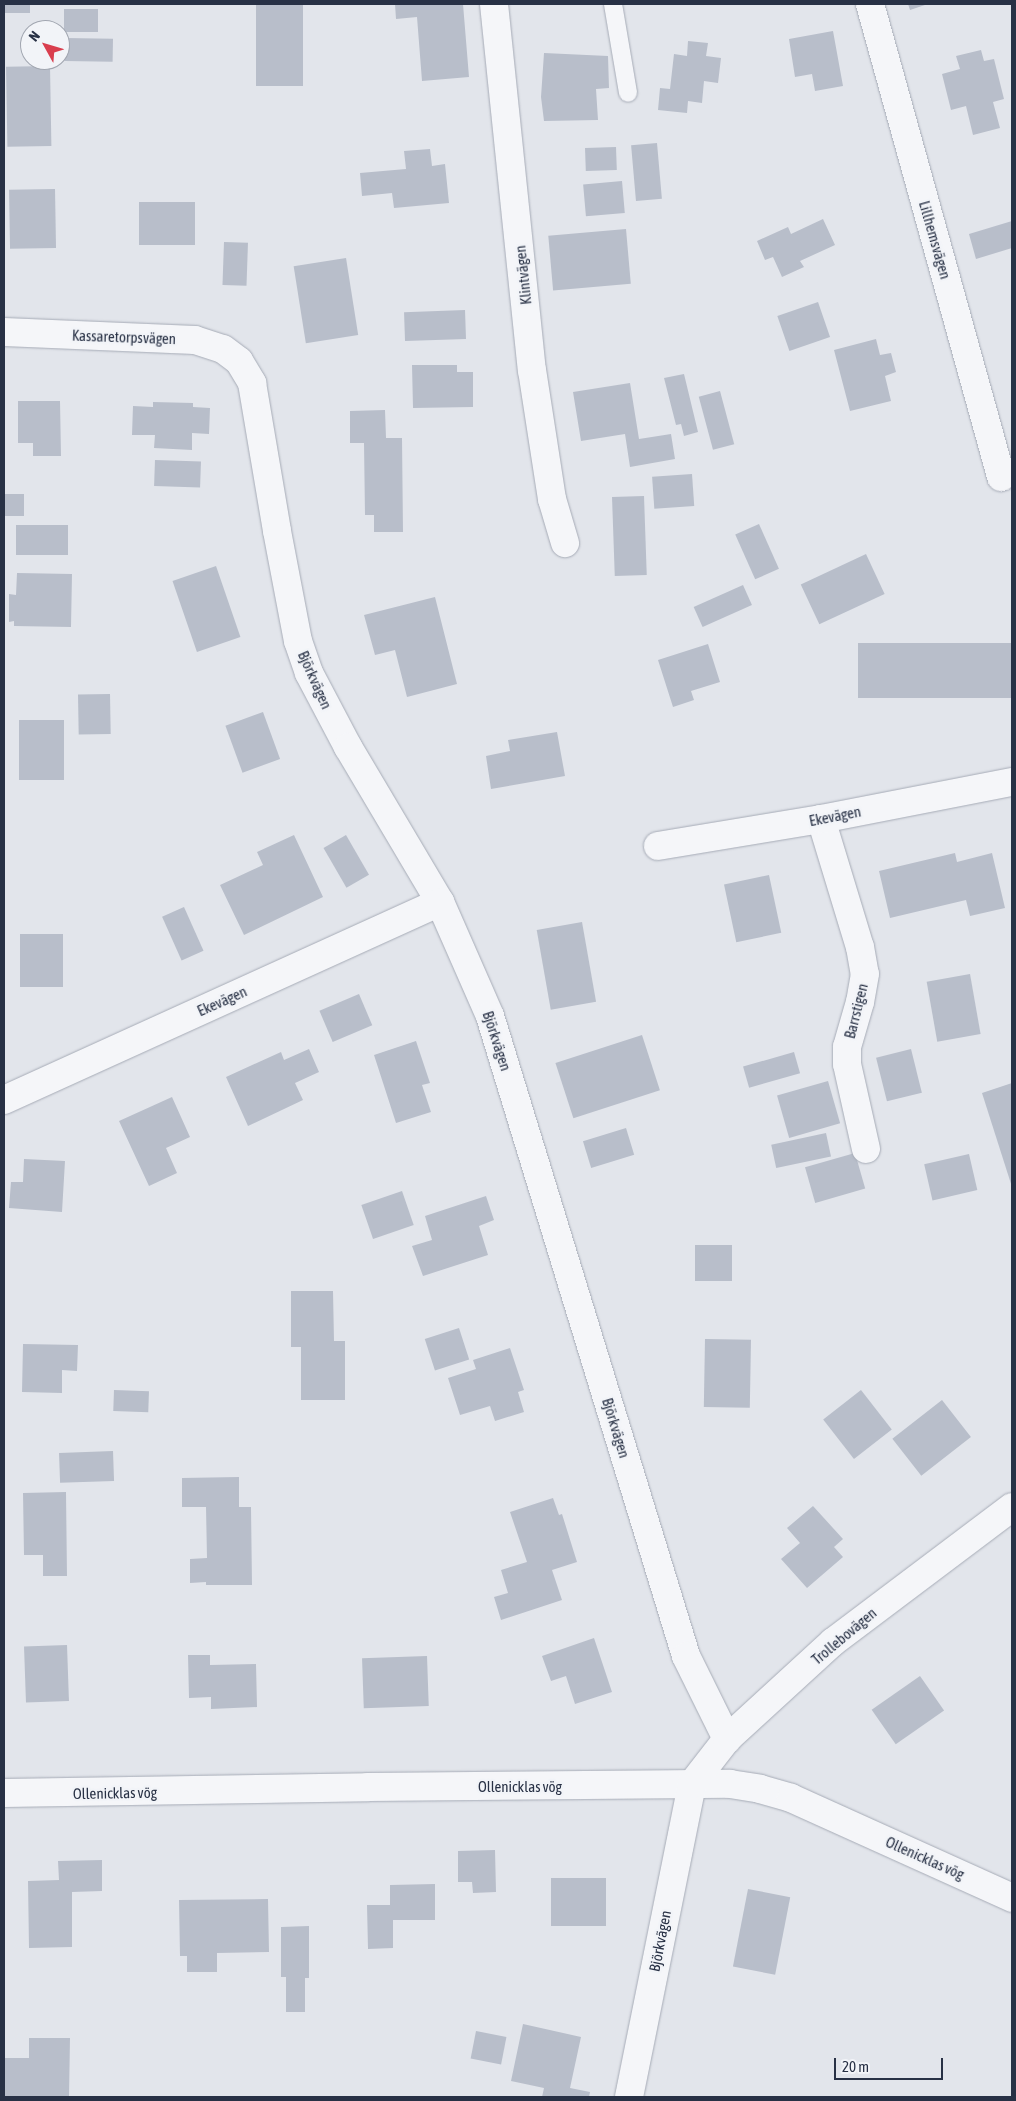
<!DOCTYPE html>
<html>
<head>
<meta charset="utf-8">
<style>
  body { margin:0 }
  #map { position:relative; width:1016px; height:2101px; overflow:hidden; background:#e2e5eb; font-family:"Asap Condensed",sans-serif }
  div>[style] { position:absolute }
  [style*='--x'] { left:calc(var(--x)*1px); top:calc(var(--y)*1px); width:calc(var(--w)*1px); rotate:calc(var(--a)*1deg) }
  .building>* { inset:0; background:#b8beca; transform-origin:0 0 }
  .roads { filter:drop-shadow(0 0 1px #a6abb6) drop-shadow(0 0 1px #a6abb6) }
  .service>* { height:18px; margin:-9px; padding:0 9px; transform-origin:9px; border-radius:9px; background:#f5f6f9 }
  .minor>* { height:28px; margin:-14px; padding:0 14px; transform-origin:14px; border-radius:14px; background:#f5f6f9 }
  span { translate:-50% -50%; white-space:nowrap; text-align:center; line-height:1.15; -webkit-text-stroke:5px #f2f4f8; paint-order:stroke }
  .street-label { font-size:15px; color:#283145 }
  .frame { position:absolute; inset:0; border:5px solid #283145; pointer-events:none }
  .north { position:absolute; left:20px; top:20px; width:50px; height:50px; box-sizing:border-box; background:#f2f4f8; border:1px solid #a1a6b0; border-radius:50%; rotate:309deg; font-size:14px; font-weight:700; line-height:20px; text-align:center; color:#283145 }
  .north::after { content:''; display:block; margin:auto; width:18px; height:22px; background:#d93e4e; clip-path:polygon(50% 0,100% 100%,50% 72%,0 100%) }
  .scale { position:absolute; left:834px; top:2058px; width:109px; height:22px; box-sizing:border-box; border:2px solid #283145; border-top:0; padding-left:6px; font-size:15px; line-height:18px; white-space:nowrap; color:#283145; -webkit-text-stroke:4px #f2f4f8; paint-order:stroke }
</style>
</head>
<body>
<div id="map">
  <div class="building">
    <div style="left:4px;top:4px;width:26px;height:9px"></div>
    <div style="left:256px;top:4px;width:47px;height:82px"></div>
    <div style="clip-path:polygon(395px 4px,463px 4px,469px 77px,422px 81px,417px 17px,396px 19px)"></div>
    <div style="clip-path:polygon(908px 4px,928px 4px,910px 10px)"></div>
    <div style="left:64px;top:9px;width:34px;height:23px"></div>
    <div style="clip-path:polygon(833px 31px,843px 86px,815px 91px,812px 74px,795px 77px,789px 39px)"></div>
    <div style="left:65px;top:38px;width:48px;height:23px;rotate:1deg"></div>
    <div style="clip-path:polygon(688px 41px,708px 43px,706px 56px,721px 58px,718px 83px,704px 81px,702px 103px,688px 101px,687px 113px,658px 110px,660px 88px,670px 89px,674px 54px,687px 56px)"></div>
    <div style="clip-path:polygon(981px 50px,984px 61px,994px 59px,1004px 99px,993px 102px,1000px 128px,973px 135px,966px 106px,951px 110px,942px 74px,960px 69px,956px 56px)"></div>
    <div style="clip-path:polygon(544px 53px,608px 56px,609px 88px,596px 89px,598px 120px,544px 121px,541px 97px)"></div>
    <div style="left:50px;top:66px;width:80px;height:44px;rotate:89deg"></div>
    <div style="left:657px;top:143px;width:56px;height:26px;rotate:85deg"></div>
    <div style="left:616px;top:147px;width:23px;height:31px;rotate:88deg"></div>
    <div style="clip-path:polygon(430px 149px,432px 166px,445px 164px,449px 203px,394px 208px,392px 193px,362px 196px,360px 173px,406px 169px,404px 151px)"></div>
    <div style="left:622px;top:181px;width:32px;height:39px;rotate:85deg"></div>
    <div style="left:55px;top:189px;width:59px;height:46px;rotate:89deg"></div>
    <div style="left:195px;top:202px;width:43px;height:56px;rotate:90deg"></div>
    <div style="clip-path:polygon(823px 219px,835px 245px,800px 261px,804px 267px,782px 277px,773px 257px,765px 260px,757px 241px,788px 227px,791px 234px)"></div>
    <div style="clip-path:polygon(1012px 221px,1012px 248px,976px 259px,969px 234px)"></div>
    <div style="left:626px;top:229px;width:55px;height:78px;rotate:85deg"></div>
    <div style="left:224px;top:242px;width:24px;height:43px;rotate:2deg"></div>
    <div style="left:346px;top:258px;width:78px;height:53px;rotate:81deg"></div>
    <div style="left:818px;top:302px;width:37px;height:43px;rotate:71deg"></div>
    <div style="left:465px;top:310px;width:29px;height:61px;rotate:88deg"></div>
    <div style="clip-path:polygon(876px 339px,880px 355px,891px 353px,896px 372px,885px 376px,891px 401px,850px 411px,834px 350px)"></div>
    <div style="clip-path:polygon(412px 365px,457px 365px,457px 372px,473px 372px,473px 407px,413px 408px)"></div>
    <div style="clip-path:polygon(684px 374px,698px 432px,684px 436px,681px 424px,676px 425px,664px 378px)"></div>
    <div style="clip-path:polygon(630px 383px,639px 439px,671px 434px,675px 459px,630px 467px,625px 434px,581px 441px,573px 392px)"></div>
    <div style="left:720px;top:391px;width:55px;height:22px;rotate:75deg"></div>
    <div style="clip-path:polygon(18px 401px,60px 401px,61px 456px,33px 456px,33px 443px,18px 443px)"></div>
    <div style="clip-path:polygon(153px 402px,193px 403px,193px 407px,210px 408px,209px 434px,192px 433px,192px 450px,154px 448px,155px 435px,132px 435px,133px 406px,153px 407px)"></div>
    <div style="clip-path:polygon(385px 410px,386px 438px,402px 438px,403px 532px,374px 532px,374px 515px,365px 515px,364px 443px,350px 443px,350px 411px)"></div>
    <div style="left:155px;top:460px;width:46px;height:26px;rotate:2deg"></div>
    <div style="left:692px;top:474px;width:32px;height:40px;rotate:86deg"></div>
    <div style="left:24px;top:494px;width:22px;height:20px;rotate:90deg"></div>
    <div style="left:644px;top:496px;width:79px;height:32px;rotate:88deg"></div>
    <div style="left:759px;top:524px;width:49px;height:26px;rotate:66deg"></div>
    <div style="left:16px;top:525px;width:52px;height:30px"></div>
    <div style="left:866px;top:554px;width:44px;height:72px;rotate:65deg"></div>
    <div style="left:216px;top:566px;width:75px;height:46px;rotate:71deg"></div>
    <div style="clip-path:polygon(17px 573px,72px 574px,71px 627px,14px 626px,14px 621px,9px 622px,9px 594px,16px 595px)"></div>
    <div style="left:743px;top:585px;width:22px;height:54px;rotate:66deg"></div>
    <div style="clip-path:polygon(435px 597px,457px 684px,407px 697px,395px 650px,375px 655px,364px 615px)"></div>
    <div style="left:1012px;top:643px;width:55px;height:154px;rotate:90deg"></div>
    <div style="clip-path:polygon(708px 644px,720px 682px,691px 691px,694px 700px,673px 707px,658px 660px)"></div>
    <div style="left:110px;top:694px;width:40px;height:32px;rotate:89deg"></div>
    <div style="left:263px;top:712px;width:50px;height:40px;rotate:70deg"></div>
    <div style="left:19px;top:720px;width:45px;height:60px"></div>
    <div style="clip-path:polygon(557px 732px,565px 776px,491px 789px,486px 756px,510px 751px,508px 740px)"></div>
    <div style="clip-path:polygon(294px 835px,323px 897px,244px 935px,220px 885px,263px 865px,257px 852px)"></div>
    <div style="left:346px;top:835px;width:46px;height:26px;rotate:60deg"></div>
    <div style="clip-path:polygon(955px 853px,957px 862px,992px 853px,1005px 908px,970px 916px,966px 900px,890px 918px,879px 871px)"></div>
    <div style="left:769px;top:875px;width:59px;height:46px;rotate:78deg"></div>
    <div style="left:184px;top:907px;width:48px;height:24px;rotate:66deg"></div>
    <div style="left:582px;top:922px;width:81px;height:46px;rotate:80deg"></div>
    <div style="left:20px;top:934px;width:43px;height:53px"></div>
    <div style="left:970px;top:974px;width:61px;height:44px;rotate:80deg"></div>
    <div style="left:359px;top:994px;width:34px;height:43px;rotate:67deg"></div>
    <div style="left:642px;top:1035px;width:58px;height:91px;rotate:72deg"></div>
    <div style="clip-path:polygon(416px 1041px,430px 1083px,422px 1085px,431px 1112px,396px 1123px,374px 1055px)"></div>
    <div style="clip-path:polygon(309px 1049px,319px 1072px,295px 1083px,303px 1100px,248px 1126px,226px 1077px,281px 1052px,284px 1060px)"></div>
    <div style="left:911px;top:1049px;width:45px;height:36px;rotate:76deg"></div>
    <div style="left:794px;top:1052px;width:22px;height:53px;rotate:74deg"></div>
    <div style="left:828px;top:1081px;width:44px;height:53px;rotate:74deg"></div>
    <div style="clip-path:polygon(1012px 1083px,1012px 1187px,982px 1093px)"></div>
    <div style="clip-path:polygon(172px 1097px,190px 1137px,166px 1148px,177px 1173px,149px 1186px,119px 1121px)"></div>
    <div style="left:626px;top:1128px;width:28px;height:45px;rotate:73deg"></div>
    <div style="left:826px;top:1133px;width:24px;height:56px;rotate:78deg"></div>
    <div style="left:855px;top:1153px;width:37px;height:52px;rotate:74deg"></div>
    <div style="left:969px;top:1154px;width:37px;height:46px;rotate:77deg"></div>
    <div style="clip-path:polygon(24px 1159px,65px 1161px,62px 1212px,9px 1208px,11px 1182px,23px 1182px)"></div>
    <div style="left:402px;top:1191px;width:36px;height:43px;rotate:71deg"></div>
    <div style="clip-path:polygon(486px 1196px,494px 1220px,479px 1226px,488px 1255px,423px 1276px,412px 1246px,432px 1240px,425px 1216px)"></div>
    <div style="left:732px;top:1245px;width:36px;height:37px;rotate:90deg"></div>
    <div style="clip-path:polygon(291px 1291px,333px 1291px,334px 1341px,345px 1341px,345px 1400px,301px 1400px,301px 1347px,291px 1347px)"></div>
    <div style="left:459px;top:1328px;width:33px;height:36px;rotate:72deg"></div>
    <div style="left:705px;top:1339px;width:46px;height:68px;rotate:1deg"></div>
    <div style="clip-path:polygon(23px 1344px,78px 1345px,77px 1371px,62px 1370px,62px 1393px,22px 1392px)"></div>
    <div style="clip-path:polygon(510px 1348px,524px 1390px,518px 1392px,524px 1412px,495px 1421px,490px 1406px,460px 1415px,448px 1378px,476px 1369px,473px 1360px)"></div>
    <div style="left:114px;top:1390px;width:35px;height:21px;rotate:2deg"></div>
    <div style="left:861px;top:1390px;width:50px;height:48px;rotate:52deg"></div>
    <div style="left:942px;top:1400px;width:47px;height:63px;rotate:52deg"></div>
    <div style="left:113px;top:1451px;width:30px;height:54px;rotate:88deg"></div>
    <div style="clip-path:polygon(239px 1477px,239px 1507px,251px 1507px,252px 1585px,206px 1585px,206px 1582px,190px 1583px,190px 1559px,207px 1558px,206px 1507px,182px 1507px,182px 1478px)"></div>
    <div style="clip-path:polygon(66px 1492px,67px 1576px,43px 1576px,43px 1555px,24px 1555px,23px 1493px)"></div>
    <div style="clip-path:polygon(553px 1498px,559px 1515px,562px 1514px,577px 1562px,552px 1570px,562px 1600px,501px 1620px,494px 1597px,508px 1593px,501px 1570px,527px 1562px,510px 1512px)"></div>
    <div style="clip-path:polygon(813px 1506px,843px 1539px,834px 1547px,843px 1557px,807px 1588px,781px 1559px,800px 1543px,787px 1528px)"></div>
    <div style="clip-path:polygon(594px 1638px,612px 1692px,575px 1704px,566px 1676px,551px 1681px,542px 1656px)"></div>
    <div style="left:67px;top:1645px;width:56px;height:43px;rotate:88deg"></div>
    <div style="clip-path:polygon(188px 1655px,210px 1655px,210px 1665px,256px 1664px,257px 1707px,211px 1709px,211px 1697px,189px 1698px)"></div>
    <div style="left:427px;top:1656px;width:50px;height:65px;rotate:88deg"></div>
    <div style="left:920px;top:1676px;width:42px;height:59px;rotate:55deg"></div>
    <div style="clip-path:polygon(495px 1850px,496px 1892px,473px 1893px,472px 1882px,458px 1882px,458px 1851px)"></div>
    <div style="clip-path:polygon(102px 1860px,102px 1891px,72px 1892px,72px 1947px,29px 1948px,28px 1881px,59px 1880px,58px 1861px)"></div>
    <div style="left:551px;top:1878px;width:55px;height:48px"></div>
    <div style="clip-path:polygon(435px 1884px,435px 1920px,393px 1920px,393px 1948px,368px 1949px,367px 1905px,390px 1905px,390px 1885px)"></div>
    <div style="left:748px;top:1889px;width:43px;height:79px;rotate:11deg"></div>
    <div style="clip-path:polygon(268px 1899px,269px 1952px,217px 1953px,217px 1972px,187px 1972px,187px 1956px,180px 1956px,179px 1900px)"></div>
    <div style="clip-path:polygon(309px 1926px,309px 1978px,305px 1978px,305px 2012px,286px 2012px,286px 1977px,281px 1977px,281px 1927px)"></div>
    <div style="clip-path:polygon(523px 2024px,581px 2037px,570px 2088px,590px 2092px,589px 2097px,542px 2097px,544px 2088px,511px 2081px)"></div>
    <div style="left:476px;top:2031px;width:31px;height:28px;rotate:11deg"></div>
    <div style="clip-path:polygon(29px 2038px,70px 2038px,69px 2097px,4px 2097px,4px 2058px,29px 2058px)"></div>
  </div>
  <div class="roads">
    <div class="service">
      <div style="--x:613;--y:4;--w:90;--a:80.4"></div>
    </div>
    <div class="minor">
      <div style="--x:494;--y:4;--w:368;--a:84.1"></div>
      <div style="--x:532;--y:370;--w:131;--a:81.2"></div>
      <div style="--x:552;--y:499;--w:46;--a:73.5"></div>
      <div style="--x:870;--y:4;--w:491;--a:74.5"></div>
      <div style="--x:4;--y:332;--w:191;--a:2.4"></div>
      <div style="--x:195;--y:340;--w:29;--a:18"></div>
      <div style="--x:223;--y:349;--w:20;--a:37"></div>
      <div style="--x:239;--y:361;--w:26;--a:59"></div>
      <div style="--x:252;--y:383;--w:150;--a:80.4"></div>
      <div style="--x:277;--y:531;--w:112;--a:79.2"></div>
      <div style="--x:298;--y:641;--w:34;--a:71"></div>
      <div style="--x:309;--y:673;--w:84;--a:62.2"></div>
      <div style="--x:348;--y:747;--w:180;--a:59.3"></div>
      <div style="--x:440;--y:902;--w:124;--a:66.3"></div>
      <div style="--x:490;--y:1016;--w:669;--a:72.97"></div>
      <div style="--x:686;--y:1656;--w:93;--a:63.7"></div>
      <div style="--x:821;--y:819;--w:134;--a:73.1"></div>
      <div style="--x:860;--y:947;--w:27;--a:80"></div>
      <div style="--x:865;--y:974;--w:28;--a:100"></div>
      <div style="--x:860;--y:1002;--w:47;--a:106.1"></div>
      <div style="--x:847;--y:1047;--w:17;--a:90"></div>
      <div style="--x:847;--y:1064;--w:87;--a:77.4"></div>
      <div style="--x:658;--y:846;--w:165;--a:-9.4"></div>
      <div style="--x:821;--y:819;--w:195;--a:-11"></div>
      <div style="--x:4;--y:1100;--w:479;--a:-24.4"></div>
      <div style="--x:4;--y:1793;--w:364;--a:-0.9"></div>
      <div style="--x:368;--y:1787;--w:362;--a:-0.5"></div>
      <div style="--x:730;--y:1784;--w:30;--a:9"></div>
      <div style="--x:760;--y:1789;--w:32;--a:16"></div>
      <div style="--x:791;--y:1798;--w:243;--a:24.3"></div>
      <div style="--x:629;--y:2097;--w:319;--a:-78.6"></div>
      <div style="--x:692;--y:1784;--w:57;--a:-52.1"></div>
      <div style="--x:727;--y:1739;--w:144;--a:-42.5"></div>
      <div style="--x:833;--y:1642;--w:224;--a:-37"></div>
    </div>
  </div>
  <div class="street-label">
    <span style="left:935px;top:240px;rotate:74deg">Lillhemsvägen</span>
    <span style="left:523px;top:275px;rotate:-96deg">Klintvägen</span>
    <span style="left:124px;top:337px;rotate:2deg">Kassaretorpsvägen</span>
    <span style="left:315px;top:680px;rotate:66deg">Björkvägen</span>
    <span style="left:835px;top:816px;rotate:-11deg">Ekevägen</span>
    <span style="left:222px;top:1001px;rotate:-24deg">Ekevägen</span>
    <span style="left:856px;top:1011px;rotate:-76deg">Barrstigen</span>
    <span style="left:497px;top:1041px;rotate:72deg">Björkvägen</span>
    <span style="left:616px;top:1428px;rotate:73deg">Björkvägen</span>
    <span style="left:844px;top:1636px;rotate:-40deg">Trollebovägen</span>
    <span style="left:520px;top:1787px">Ollenicklas vög</span>
    <span style="left:115px;top:1793px;rotate:-1deg">Ollenicklas vög</span>
    <span style="left:925px;top:1858px;rotate:24deg">Ollenicklas vög</span>
    <span style="left:660px;top:1941px;rotate:-79deg">Björkvägen</span>
  </div>
  <div class="frame"></div>
  <div class="north">N</div>
  <div class="scale">20 m</div>
</div>
</body>
</html>
